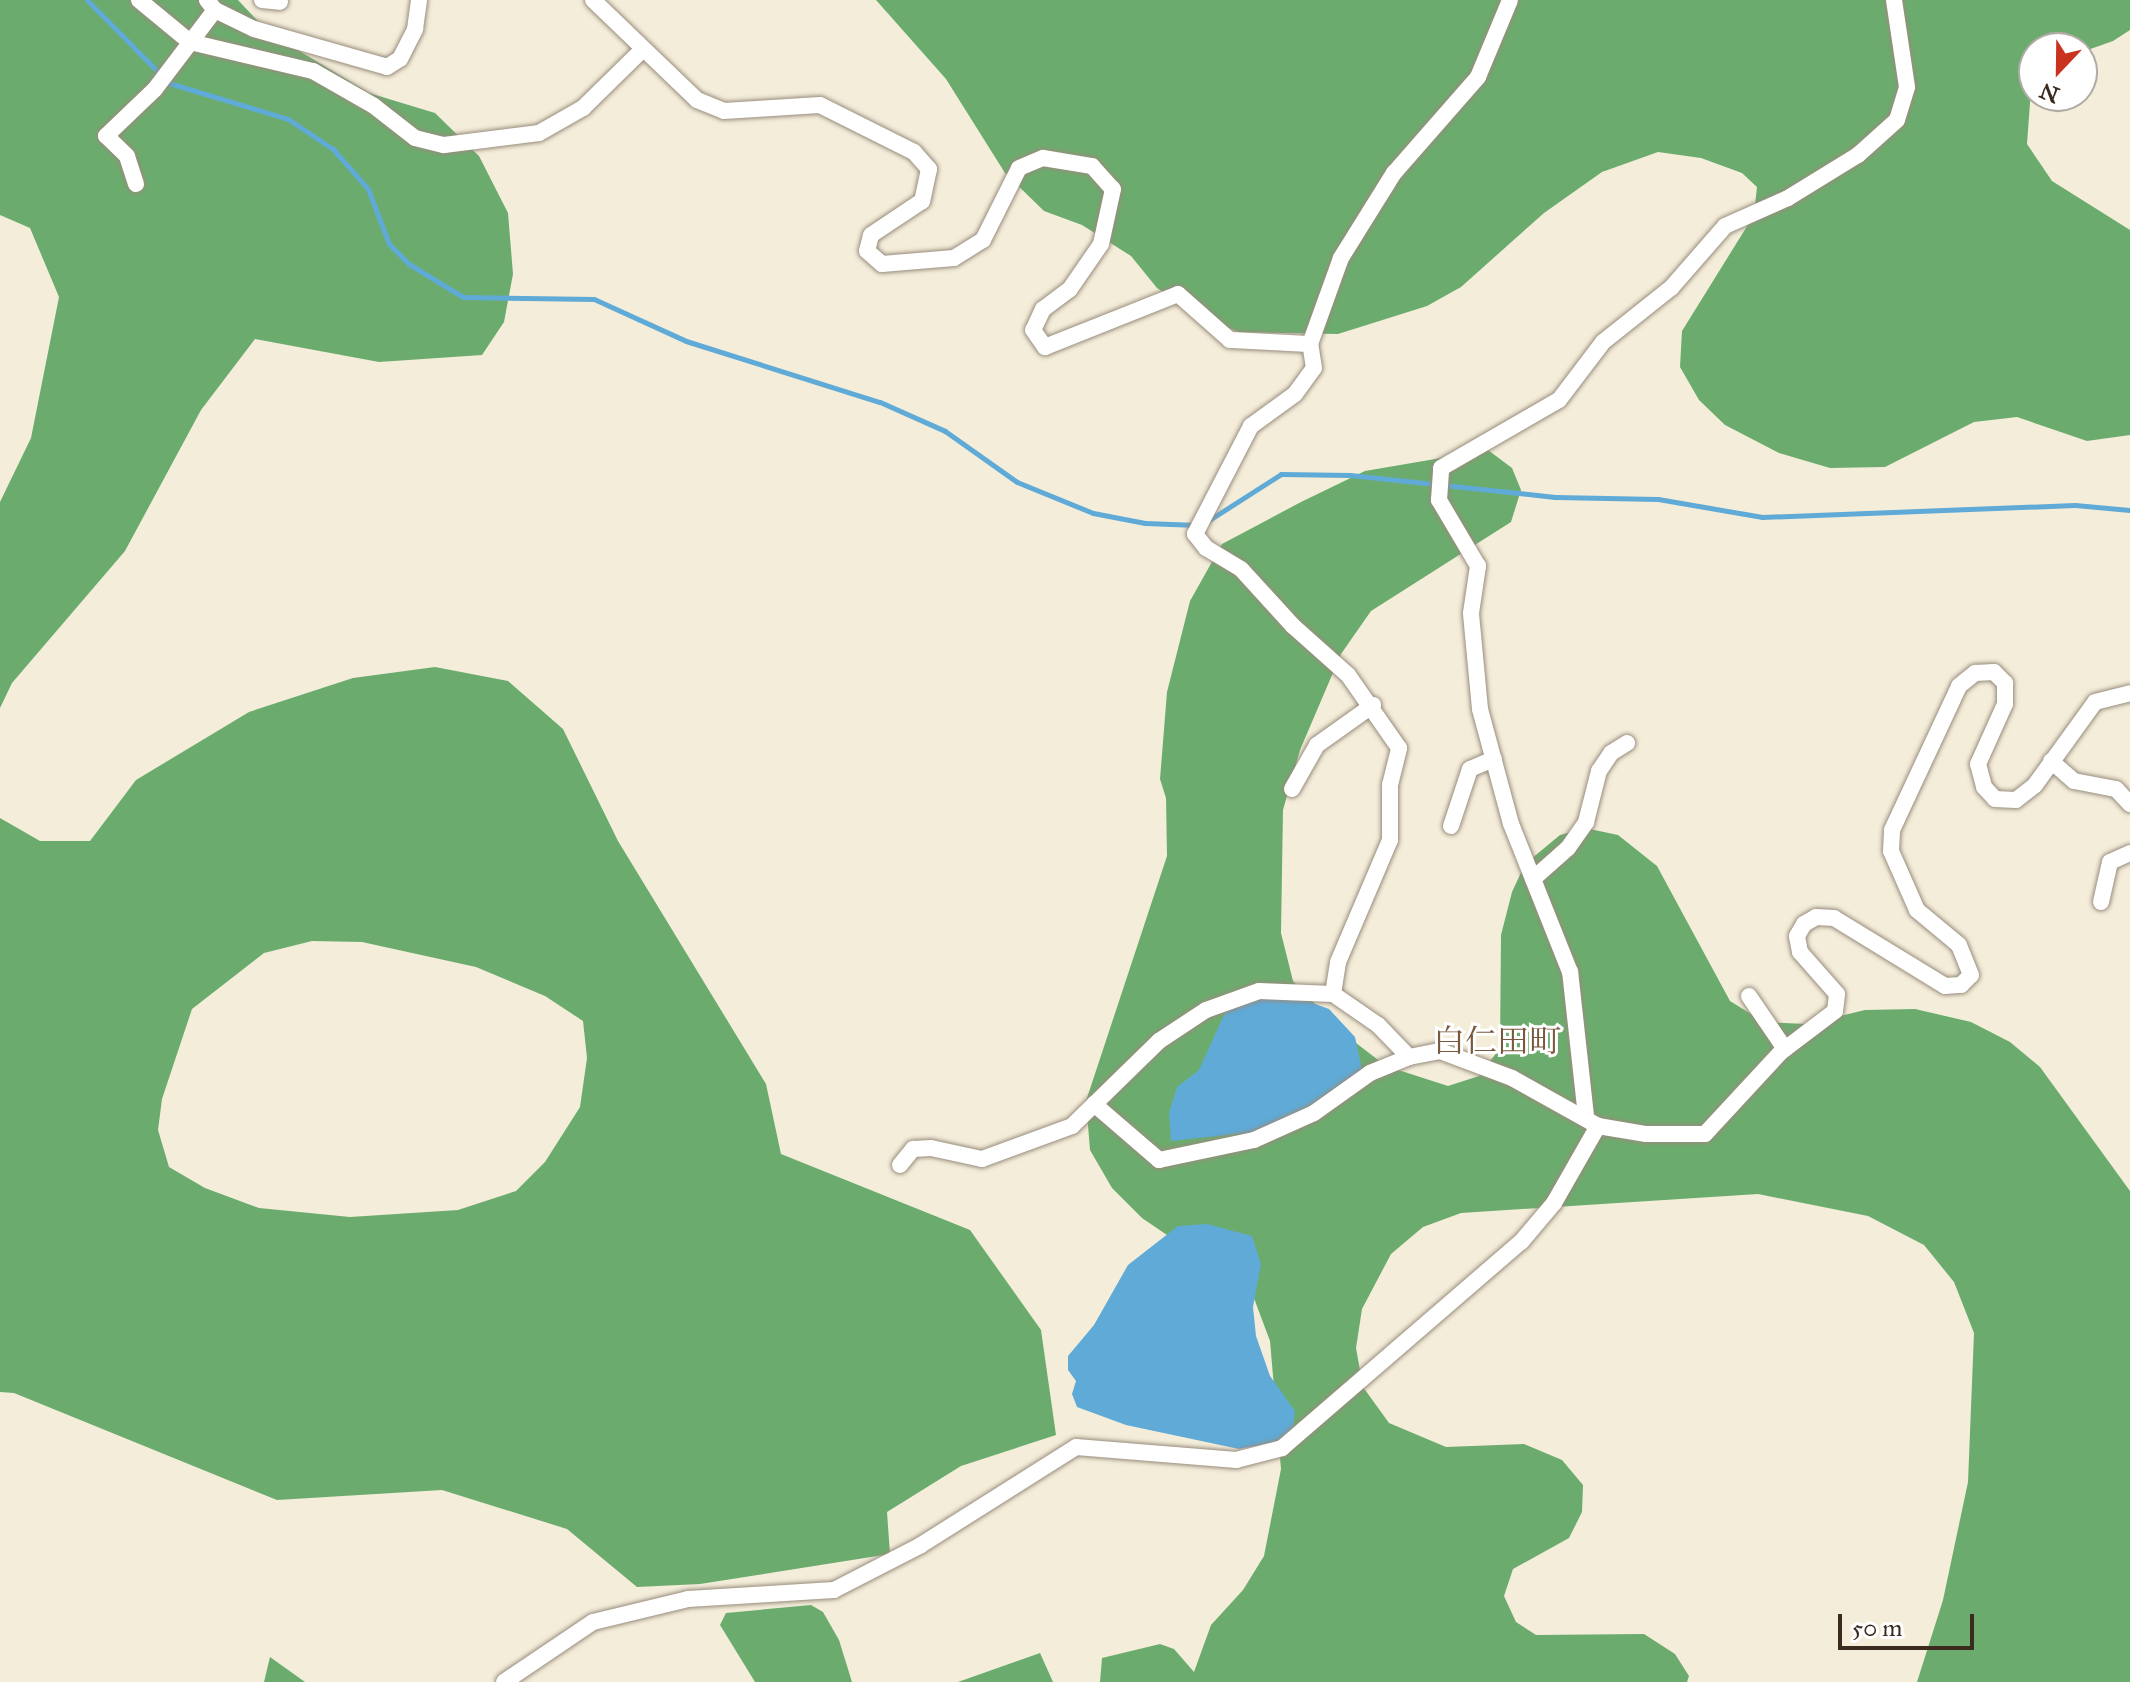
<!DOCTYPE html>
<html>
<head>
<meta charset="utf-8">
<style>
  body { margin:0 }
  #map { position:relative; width:2130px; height:1682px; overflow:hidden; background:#f4edda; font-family:"IM FELL Great Primer","Noto Serif JP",serif }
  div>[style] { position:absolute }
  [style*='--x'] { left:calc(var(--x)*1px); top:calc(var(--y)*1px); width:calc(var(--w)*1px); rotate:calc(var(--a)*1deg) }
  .forest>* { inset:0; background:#6bac6e }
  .water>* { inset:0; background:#5faad7 }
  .stream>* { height:5px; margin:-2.5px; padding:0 2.5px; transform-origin:2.5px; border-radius:2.5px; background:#5faad7 }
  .roads { filter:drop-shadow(0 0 2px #988c7c) drop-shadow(0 0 2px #988c7c) }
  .minor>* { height:16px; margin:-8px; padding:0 8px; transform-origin:8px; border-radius:8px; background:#fff }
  span { translate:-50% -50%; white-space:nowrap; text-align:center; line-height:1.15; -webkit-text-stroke:6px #fff; paint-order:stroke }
  .quarter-label { font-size:32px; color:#79593d }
  .north { position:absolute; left:2018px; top:32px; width:80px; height:80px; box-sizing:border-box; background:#fff; border:2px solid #b1aaa5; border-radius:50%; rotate:202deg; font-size:22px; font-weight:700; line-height:32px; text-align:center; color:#3b2a1e }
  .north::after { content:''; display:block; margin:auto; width:28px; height:36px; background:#c8321e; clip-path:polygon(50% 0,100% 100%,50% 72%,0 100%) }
  .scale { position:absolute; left:1838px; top:1614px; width:136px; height:36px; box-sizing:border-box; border:4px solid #3b2a1e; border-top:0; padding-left:10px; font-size:24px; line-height:28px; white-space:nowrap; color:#3b2a1e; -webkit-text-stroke:6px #fff; paint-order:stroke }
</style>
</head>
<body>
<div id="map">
  <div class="forest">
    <div style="clip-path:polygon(0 0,238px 0,268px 32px,369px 93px,435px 113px,479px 156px,508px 213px,513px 274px,504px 322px,482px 355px,379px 362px,255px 339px,201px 410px,125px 551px,12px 683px,0 708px,0 502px,31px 438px,59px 297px,30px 228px,0 215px)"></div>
    <div style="clip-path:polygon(876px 0,2130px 0,2130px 30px,2113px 41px,2082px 52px,2082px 48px,2034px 48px,2027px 144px,2052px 181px,2130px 230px,2130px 435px,2087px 441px,2017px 417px,1974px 422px,1885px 467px,1830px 468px,1779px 453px,1725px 425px,1699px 400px,1680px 367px,1682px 331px,1754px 215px,1757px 187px,1742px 173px,1701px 158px,1658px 152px,1602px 172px,1544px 213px,1461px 287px,1427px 306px,1338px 334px,1239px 332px,1203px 318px,1157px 288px,1131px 256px,1082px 225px,1044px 211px,1005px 173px,946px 79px)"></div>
    <div style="clip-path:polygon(1488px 450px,1512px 468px,1521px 490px,1511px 522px,1371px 611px,1341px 654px,1300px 750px,1283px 810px,1281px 933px,1293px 981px,1343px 1033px,1386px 1066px,1448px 1086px,1479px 1076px,1500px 1048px,1501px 935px,1512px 892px,1525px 864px,1560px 835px,1585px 828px,1618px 835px,1657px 866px,1730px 1001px,1764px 1022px,1807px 1024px,1865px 1010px,1915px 1009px,1971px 1022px,2010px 1042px,2040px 1067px,2130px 1191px,2130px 1682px,1917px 1682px,1943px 1600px,1968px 1482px,1974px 1333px,1954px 1282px,1924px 1245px,1868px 1216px,1758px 1194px,1461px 1213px,1423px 1227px,1391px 1254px,1362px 1309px,1356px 1348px,1363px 1387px,1389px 1423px,1446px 1447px,1524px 1444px,1562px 1460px,1583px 1485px,1582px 1512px,1569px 1538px,1513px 1569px,1504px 1596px,1516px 1622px,1536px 1635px,1644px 1634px,1675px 1654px,1689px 1676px,1687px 1682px,1100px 1682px,1102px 1658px,1160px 1644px,1174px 1649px,1194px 1672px,1211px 1625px,1243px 1590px,1264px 1556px,1281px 1469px,1270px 1341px,1252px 1293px,1142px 1218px,1112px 1188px,1090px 1150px,1086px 1101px,1167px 856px,1166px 798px,1160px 779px,1167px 692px,1190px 601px,1222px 544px,1301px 502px,1365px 471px)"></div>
    <div style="clip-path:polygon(evenodd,435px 667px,508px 681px,563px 729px,618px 841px,766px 1084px,781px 1154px,970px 1230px,1041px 1330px,1056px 1435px,961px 1466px,887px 1512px,890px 1554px,700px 1584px,637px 1587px,567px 1529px,442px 1490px,277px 1500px,14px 1393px,0 1392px,0 818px,40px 841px,90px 841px,136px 780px,249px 712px,353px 678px,435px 667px,312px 941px,362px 942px,476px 967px,545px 996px,583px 1021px,587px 1058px,580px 1107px,545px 1162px,516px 1191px,458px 1210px,350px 1217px,259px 1208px,205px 1188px,169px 1167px,158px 1130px,162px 1099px,192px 1009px,264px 953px,312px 941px)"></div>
    <div style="clip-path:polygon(811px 1605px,823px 1612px,839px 1640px,852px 1682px,755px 1682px,720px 1625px,726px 1613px)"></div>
    <div style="clip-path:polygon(1040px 1653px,1053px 1682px,958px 1682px)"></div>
    <div style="clip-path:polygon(270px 1657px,305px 1682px,264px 1682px)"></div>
  </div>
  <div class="water">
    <div style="clip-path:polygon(1288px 994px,1329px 1009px,1355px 1037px,1362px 1069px,1334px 1092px,1264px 1131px,1171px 1141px,1169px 1113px,1177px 1087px,1199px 1070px,1228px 1006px)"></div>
    <div style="clip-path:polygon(1207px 1224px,1252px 1236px,1261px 1264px,1253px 1307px,1256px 1336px,1270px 1376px,1295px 1411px,1293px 1428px,1276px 1442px,1239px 1449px,1126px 1425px,1077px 1407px,1072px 1394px,1076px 1381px,1068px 1370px,1068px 1356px,1094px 1325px,1128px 1265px,1178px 1226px)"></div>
  </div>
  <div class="stream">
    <div style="--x:87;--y:0;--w:117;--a:45.3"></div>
    <div style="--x:169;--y:83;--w:124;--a:16.8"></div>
    <div style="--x:288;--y:119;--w:54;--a:33.7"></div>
    <div style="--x:333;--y:149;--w:53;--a:48.8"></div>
    <div style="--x:368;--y:189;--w:59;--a:69.1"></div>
    <div style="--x:389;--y:244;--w:28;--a:45"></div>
    <div style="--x:409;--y:264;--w:63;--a:31.4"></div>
    <div style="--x:463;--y:297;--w:131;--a:0.9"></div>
    <div style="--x:594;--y:299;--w:101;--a:24.5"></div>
    <div style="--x:686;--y:341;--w:203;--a:17.5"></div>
    <div style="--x:880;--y:402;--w:71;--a:24"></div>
    <div style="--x:945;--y:431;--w:88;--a:35.3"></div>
    <div style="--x:1017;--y:482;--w:82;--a:22.2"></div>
    <div style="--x:1093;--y:513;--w:53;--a:10.9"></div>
    <div style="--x:1145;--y:523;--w:52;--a:2.2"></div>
    <div style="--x:1206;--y:522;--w:89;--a:-32.6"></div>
    <div style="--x:1281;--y:474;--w:69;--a:0.8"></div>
    <div style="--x:1350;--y:475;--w:206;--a:6.1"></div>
    <div style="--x:1555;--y:497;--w:103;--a:1.1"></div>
    <div style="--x:1658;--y:499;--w:106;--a:9.8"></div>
    <div style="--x:1762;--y:517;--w:313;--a:-2.2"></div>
    <div style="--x:2075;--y:505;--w:55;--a:5.2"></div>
  </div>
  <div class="roads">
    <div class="minor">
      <div style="--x:139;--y:0;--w:66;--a:39.5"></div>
      <div style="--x:190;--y:42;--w:126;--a:13.3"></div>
      <div style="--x:313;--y:71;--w:70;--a:29.8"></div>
      <div style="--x:374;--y:106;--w:52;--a:38"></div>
      <div style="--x:415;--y:138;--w:30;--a:14"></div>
      <div style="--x:444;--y:145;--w:96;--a:-7.2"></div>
      <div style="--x:539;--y:133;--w:51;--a:-29.6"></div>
      <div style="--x:583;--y:108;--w:81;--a:-44.5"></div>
      <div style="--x:262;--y:0;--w:18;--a:6"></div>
      <div style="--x:593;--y:0;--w:144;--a:43.9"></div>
      <div style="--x:697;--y:100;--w:29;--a:22"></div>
      <div style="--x:724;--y:111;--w:96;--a:-3.6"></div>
      <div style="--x:820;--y:105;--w:105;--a:26.6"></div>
      <div style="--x:914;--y:152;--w:23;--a:49"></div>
      <div style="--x:929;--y:169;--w:33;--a:102"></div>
      <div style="--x:922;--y:201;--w:61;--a:146.3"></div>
      <div style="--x:871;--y:235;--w:16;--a:104"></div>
      <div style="--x:867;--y:251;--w:20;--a:41"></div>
      <div style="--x:882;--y:264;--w:72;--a:-4.8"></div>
      <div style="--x:954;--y:258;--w:34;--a:-32"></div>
      <div style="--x:983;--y:240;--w:80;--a:-63.4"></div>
      <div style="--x:1019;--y:168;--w:26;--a:-23"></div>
      <div style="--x:1043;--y:158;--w:50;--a:9.3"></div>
      <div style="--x:1092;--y:166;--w:31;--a:48"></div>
      <div style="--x:1113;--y:189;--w:56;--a:102.3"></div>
      <div style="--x:1101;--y:244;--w:55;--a:124.6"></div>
      <div style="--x:1070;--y:289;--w:34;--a:143"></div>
      <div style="--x:1043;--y:309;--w:23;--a:115"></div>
      <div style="--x:1033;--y:330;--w:21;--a:55"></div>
      <div style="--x:1045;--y:347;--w:143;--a:-21.7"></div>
      <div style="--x:1178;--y:294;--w:69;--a:41.5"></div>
      <div style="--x:1230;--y:340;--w:80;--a:2.9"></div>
      <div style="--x:215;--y:10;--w:43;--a:26"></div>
      <div style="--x:254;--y:29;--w:138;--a:15.9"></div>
      <div style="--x:387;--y:67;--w:15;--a:-32"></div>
      <div style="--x:400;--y:59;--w:34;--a:-63"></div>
      <div style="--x:415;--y:29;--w:29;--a:-82"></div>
      <div style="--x:136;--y:184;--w:29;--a:-108"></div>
      <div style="--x:127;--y:156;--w:29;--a:-136"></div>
      <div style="--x:106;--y:136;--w:68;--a:-43.8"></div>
      <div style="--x:155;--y:89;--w:99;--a:-52.8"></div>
      <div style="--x:215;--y:10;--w:13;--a:-129"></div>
      <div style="--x:2051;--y:761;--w:30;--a:41"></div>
      <div style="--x:2074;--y:781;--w:43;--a:10.8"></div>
      <div style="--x:2116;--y:789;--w:21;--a:47"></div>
      <div style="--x:1292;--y:789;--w:51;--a:-60.4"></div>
      <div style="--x:1317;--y:745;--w:69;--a:-35.5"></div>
      <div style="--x:1451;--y:826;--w:60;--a:-71.6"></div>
      <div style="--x:1470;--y:769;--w:26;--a:-23"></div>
      <div style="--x:1533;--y:879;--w:47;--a:-41.5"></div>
      <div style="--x:1568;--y:848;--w:32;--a:-55"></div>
      <div style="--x:1586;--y:822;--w:53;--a:-75.7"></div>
      <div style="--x:1599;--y:771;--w:22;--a:-56"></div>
      <div style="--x:1611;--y:753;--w:19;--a:-32"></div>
      <div style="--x:2101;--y:902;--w:41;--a:-77.3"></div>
      <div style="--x:2110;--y:862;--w:22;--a:-24"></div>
      <div style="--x:1749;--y:996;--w:64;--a:55.8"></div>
      <div style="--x:1409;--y:1057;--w:45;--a:-134.1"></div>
      <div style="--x:1378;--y:1025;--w:55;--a:-145.4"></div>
      <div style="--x:1333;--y:994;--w:32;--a:-81"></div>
      <div style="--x:1338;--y:962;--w:133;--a:-66.9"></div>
      <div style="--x:1390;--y:840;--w:55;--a:-90"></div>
      <div style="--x:1390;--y:785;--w:38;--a:-76"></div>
      <div style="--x:1399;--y:748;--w:89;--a:-124.9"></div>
      <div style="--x:1348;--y:675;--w:74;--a:-138.3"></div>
      <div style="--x:1293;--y:626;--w:77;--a:-132.4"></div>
      <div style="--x:1241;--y:569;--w:41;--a:-149"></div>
      <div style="--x:1206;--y:548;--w:18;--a:-128"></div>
      <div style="--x:1195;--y:534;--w:122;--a:-62.6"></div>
      <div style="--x:1251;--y:426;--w:54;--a:-36"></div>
      <div style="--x:1295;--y:394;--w:32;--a:-54"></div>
      <div style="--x:1314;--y:368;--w:24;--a:-99"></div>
      <div style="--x:1310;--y:344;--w:91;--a:-70.2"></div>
      <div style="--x:1341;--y:258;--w:100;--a:-58.1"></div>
      <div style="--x:1394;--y:173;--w:128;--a:-48.8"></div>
      <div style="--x:1478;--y:77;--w:83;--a:-67.4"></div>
      <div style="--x:1094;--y:1104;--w:86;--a:40.7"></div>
      <div style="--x:1159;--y:1160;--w:97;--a:-11.9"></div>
      <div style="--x:1254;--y:1140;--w:66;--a:-24.2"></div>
      <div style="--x:1314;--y:1113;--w:69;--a:-35.5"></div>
      <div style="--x:1370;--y:1073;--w:42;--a:-22.3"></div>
      <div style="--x:1409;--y:1057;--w:32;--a:-11"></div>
      <div style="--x:1440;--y:1051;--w:77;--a:20.6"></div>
      <div style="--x:1512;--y:1078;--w:98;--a:29.2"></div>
      <div style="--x:1598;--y:1126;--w:49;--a:9.5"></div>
      <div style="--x:1646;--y:1134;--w:59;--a:0"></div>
      <div style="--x:1705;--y:1134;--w:112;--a:-47.2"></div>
      <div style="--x:1781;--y:1052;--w:68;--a:-37.2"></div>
      <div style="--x:1835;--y:1011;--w:17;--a:-83"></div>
      <div style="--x:1837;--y:994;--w:56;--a:-131.4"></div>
      <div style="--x:1800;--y:952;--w:16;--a:-101"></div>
      <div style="--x:1797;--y:936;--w:14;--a:-60"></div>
      <div style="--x:1804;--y:924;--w:14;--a:-30"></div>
      <div style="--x:1816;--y:917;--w:18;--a:3"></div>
      <div style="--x:1834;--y:918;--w:130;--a:31.5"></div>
      <div style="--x:1945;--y:986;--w:16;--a:-4"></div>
      <div style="--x:1961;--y:985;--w:14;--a:-45"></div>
      <div style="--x:1971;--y:975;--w:32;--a:-112"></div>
      <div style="--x:1959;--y:945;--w:55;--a:-140.2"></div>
      <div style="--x:1917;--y:910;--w:64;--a:-113.8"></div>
      <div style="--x:1891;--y:851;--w:21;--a:-87"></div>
      <div style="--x:1892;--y:830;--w:159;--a:-65"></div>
      <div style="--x:1959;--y:686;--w:21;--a:-39"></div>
      <div style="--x:1975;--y:673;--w:19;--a:-3"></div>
      <div style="--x:1994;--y:672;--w:16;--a:45"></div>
      <div style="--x:2005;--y:683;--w:21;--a:90"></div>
      <div style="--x:2005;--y:704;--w:66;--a:114.2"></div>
      <div style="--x:1978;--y:764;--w:24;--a:75"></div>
      <div style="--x:1984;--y:787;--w:16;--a:47"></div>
      <div style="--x:1995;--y:799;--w:21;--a:3"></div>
      <div style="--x:2016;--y:800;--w:24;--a:-38"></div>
      <div style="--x:2035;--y:785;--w:102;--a:-54.1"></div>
      <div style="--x:2095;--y:702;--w:36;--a:-14"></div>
      <div style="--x:1586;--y:1116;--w:145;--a:-96.3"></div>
      <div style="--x:1570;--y:972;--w:159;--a:-111.7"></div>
      <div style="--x:1511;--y:824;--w:119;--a:-105.1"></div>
      <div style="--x:1480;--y:709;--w:96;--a:-95.4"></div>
      <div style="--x:1471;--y:613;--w:48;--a:-81.5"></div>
      <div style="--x:1478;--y:566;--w:77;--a:-120.6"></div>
      <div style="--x:1439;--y:500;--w:32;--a:-86"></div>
      <div style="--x:1441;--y:468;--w:136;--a:-30"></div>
      <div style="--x:1559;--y:400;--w:73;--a:-52.8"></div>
      <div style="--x:1603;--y:342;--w:87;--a:-38.5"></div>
      <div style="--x:1671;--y:288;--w:82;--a:-48.9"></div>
      <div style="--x:1725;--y:226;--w:69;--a:-24"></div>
      <div style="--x:1788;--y:198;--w:82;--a:-31.6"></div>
      <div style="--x:1858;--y:155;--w:52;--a:-41.9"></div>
      <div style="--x:1897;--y:120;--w:34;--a:-73"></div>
      <div style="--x:1907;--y:87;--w:88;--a:-98.5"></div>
      <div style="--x:900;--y:1165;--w:21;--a:-51"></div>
      <div style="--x:913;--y:1149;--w:18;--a:-3"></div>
      <div style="--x:931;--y:1148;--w:52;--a:12.2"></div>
      <div style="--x:982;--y:1159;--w:96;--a:-20.1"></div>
      <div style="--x:1072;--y:1126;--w:122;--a:-44.3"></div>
      <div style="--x:1159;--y:1041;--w:56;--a:-33.4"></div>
      <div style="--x:1206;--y:1010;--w:56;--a:-19.7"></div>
      <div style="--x:1259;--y:991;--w:74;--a:2.3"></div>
      <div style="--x:504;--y:1682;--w:107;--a:-34"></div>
      <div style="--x:593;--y:1622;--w:98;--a:-13.6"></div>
      <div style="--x:688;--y:1599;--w:146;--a:-3.5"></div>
      <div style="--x:834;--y:1590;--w:98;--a:-27.3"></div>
      <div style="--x:921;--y:1545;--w:183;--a:-32.3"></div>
      <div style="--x:1076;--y:1447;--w:161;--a:4.6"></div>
      <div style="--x:1236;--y:1460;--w:48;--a:-14.6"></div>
      <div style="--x:1282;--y:1448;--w:316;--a:-40.8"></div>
      <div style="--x:1521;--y:1242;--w:51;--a:-49.8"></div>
      <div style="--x:1554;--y:1203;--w:89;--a:-60.3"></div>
    </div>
  </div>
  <div class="quarter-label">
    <span style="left:1497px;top:1042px">白仁田町</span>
  </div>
  <div class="north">N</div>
  <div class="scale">50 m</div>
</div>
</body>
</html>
